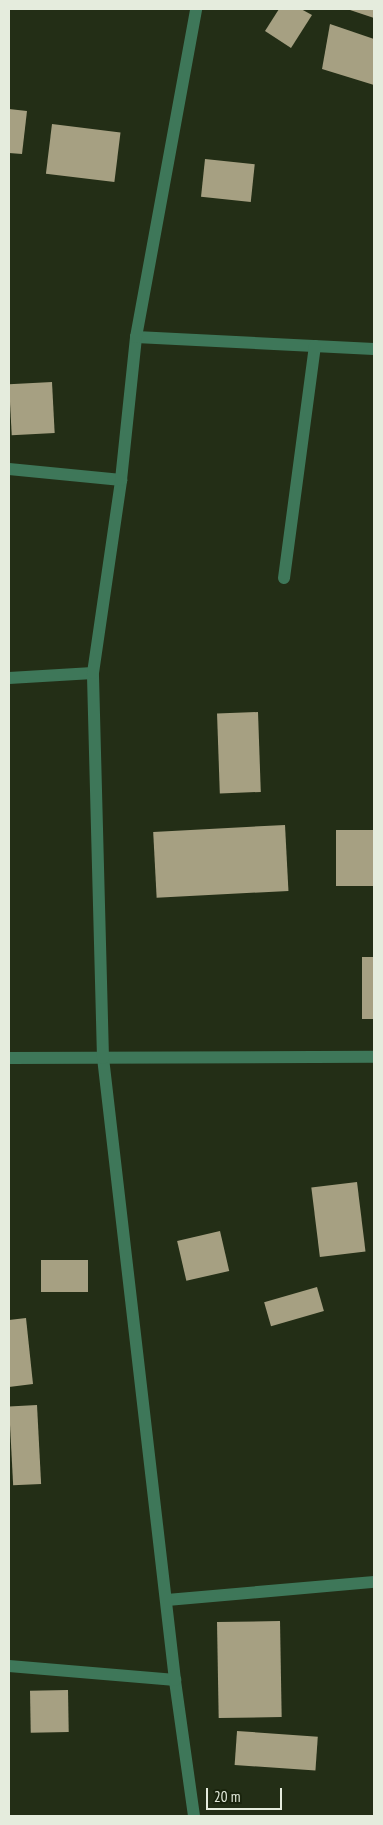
<!DOCTYPE html>
<html>
<head>
<meta charset="utf-8">
<style>
  body { margin:0 }
  #map { position:relative; width:383px; height:1825px; overflow:hidden; background:#232e16; font-family:"PT Sans Narrow",sans-serif }
  div>[style] { position:absolute }
  [style*='--x'] { left:calc(var(--x)*1px); top:calc(var(--y)*1px); width:calc(var(--w)*1px); rotate:calc(var(--a)*1deg) }
  .building>* { inset:0; background:#a6a082; transform-origin:0 0 }
  .street>* { height:12px; margin:-6px; padding:0 6px; transform-origin:6px; border-radius:6px; background:#3e7759 }
  span { translate:-50% -50%; white-space:nowrap; text-align:center; line-height:1.15; -webkit-text-stroke:5px #1a240d; paint-order:stroke }
  .frame { position:absolute; inset:0; border:10px solid #e5ecdd; pointer-events:none }
  .scale { position:absolute; left:206px; top:1788px; width:76px; height:22px; box-sizing:border-box; border:2px solid #e5ecdd; border-top:0; padding-left:6px; font-size:15px; line-height:18px; white-space:nowrap; color:#e5ecdd; -webkit-text-stroke:4px #1a240d; paint-order:stroke }
</style>
</head>
<body>
<div id="map">
  <div class="building">
    <div style="clip-path:polygon(279px 9px,301px 9px,312px 15px,291px 48px,265px 31px)"></div>
    <div style="clip-path:polygon(347px 9px,374px 9px,374px 18px)"></div>
    <div style="clip-path:polygon(330px 24px,374px 39px,374px 85px,322px 69px)"></div>
    <div style="clip-path:polygon(9px 109px,27px 111px,22px 154px,9px 153px)"></div>
    <div style="left:52px;top:124px;width:69px;height:50px;rotate:7deg"></div>
    <div style="left:205px;top:159px;width:50px;height:38px;rotate:6deg"></div>
    <div style="left:52px;top:382px;width:51px;height:43px;rotate:87deg"></div>
    <div style="left:258px;top:712px;width:80px;height:41px;rotate:88deg"></div>
    <div style="left:285px;top:825px;width:66px;height:132px;rotate:87deg"></div>
    <div style="left:374px;top:830px;width:56px;height:38px;rotate:90deg"></div>
    <div style="left:362px;top:957px;width:12px;height:62px"></div>
    <div style="left:357px;top:1182px;width:70px;height:46px;rotate:83deg"></div>
    <div style="left:220px;top:1231px;width:41px;height:44px;rotate:77deg"></div>
    <div style="left:41px;top:1260px;width:47px;height:32px"></div>
    <div style="left:317px;top:1287px;width:25px;height:55px;rotate:74deg"></div>
    <div style="clip-path:polygon(26px 1318px,33px 1384px,9px 1387px,9px 1320px)"></div>
    <div style="left:37px;top:1405px;width:79px;height:28px;rotate:87deg"></div>
    <div style="left:280px;top:1621px;width:96px;height:63px;rotate:89deg"></div>
    <div style="left:68px;top:1690px;width:42px;height:38px;rotate:89deg"></div>
    <div style="left:237px;top:1731px;width:81px;height:34px;rotate:4deg"></div>
  </div>
  <div class="street">
    <div style="--x:136;--y:337;--w:238;--a:2.9"></div>
    <div style="--x:9;--y:469;--w:113;--a:5.6"></div>
    <div style="--x:284;--y:578;--w:234;--a:-82.4"></div>
    <div style="--x:9;--y:678;--w:84;--a:-3.4"></div>
    <div style="--x:9;--y:1058;--w:365;--a:-0.2"></div>
    <div style="--x:167;--y:1600;--w:208;--a:-5"></div>
    <div style="--x:9;--y:1666;--w:167;--a:4.8"></div>
    <div style="--x:194;--y:1816;--w:137;--a:-98"></div>
    <div style="--x:175;--y:1680;--w:626;--a:-96.6"></div>
    <div style="--x:103;--y:1058;--w:385;--a:-91.5"></div>
    <div style="--x:93;--y:673;--w:195;--a:-81.7"></div>
    <div style="--x:121;--y:480;--w:144;--a:-84"></div>
    <div style="--x:136;--y:337;--w:333;--a:-79.6"></div>
  </div>
  <div class="frame"></div>
  <div class="scale">20 m</div>
</div>
</body>
</html>
